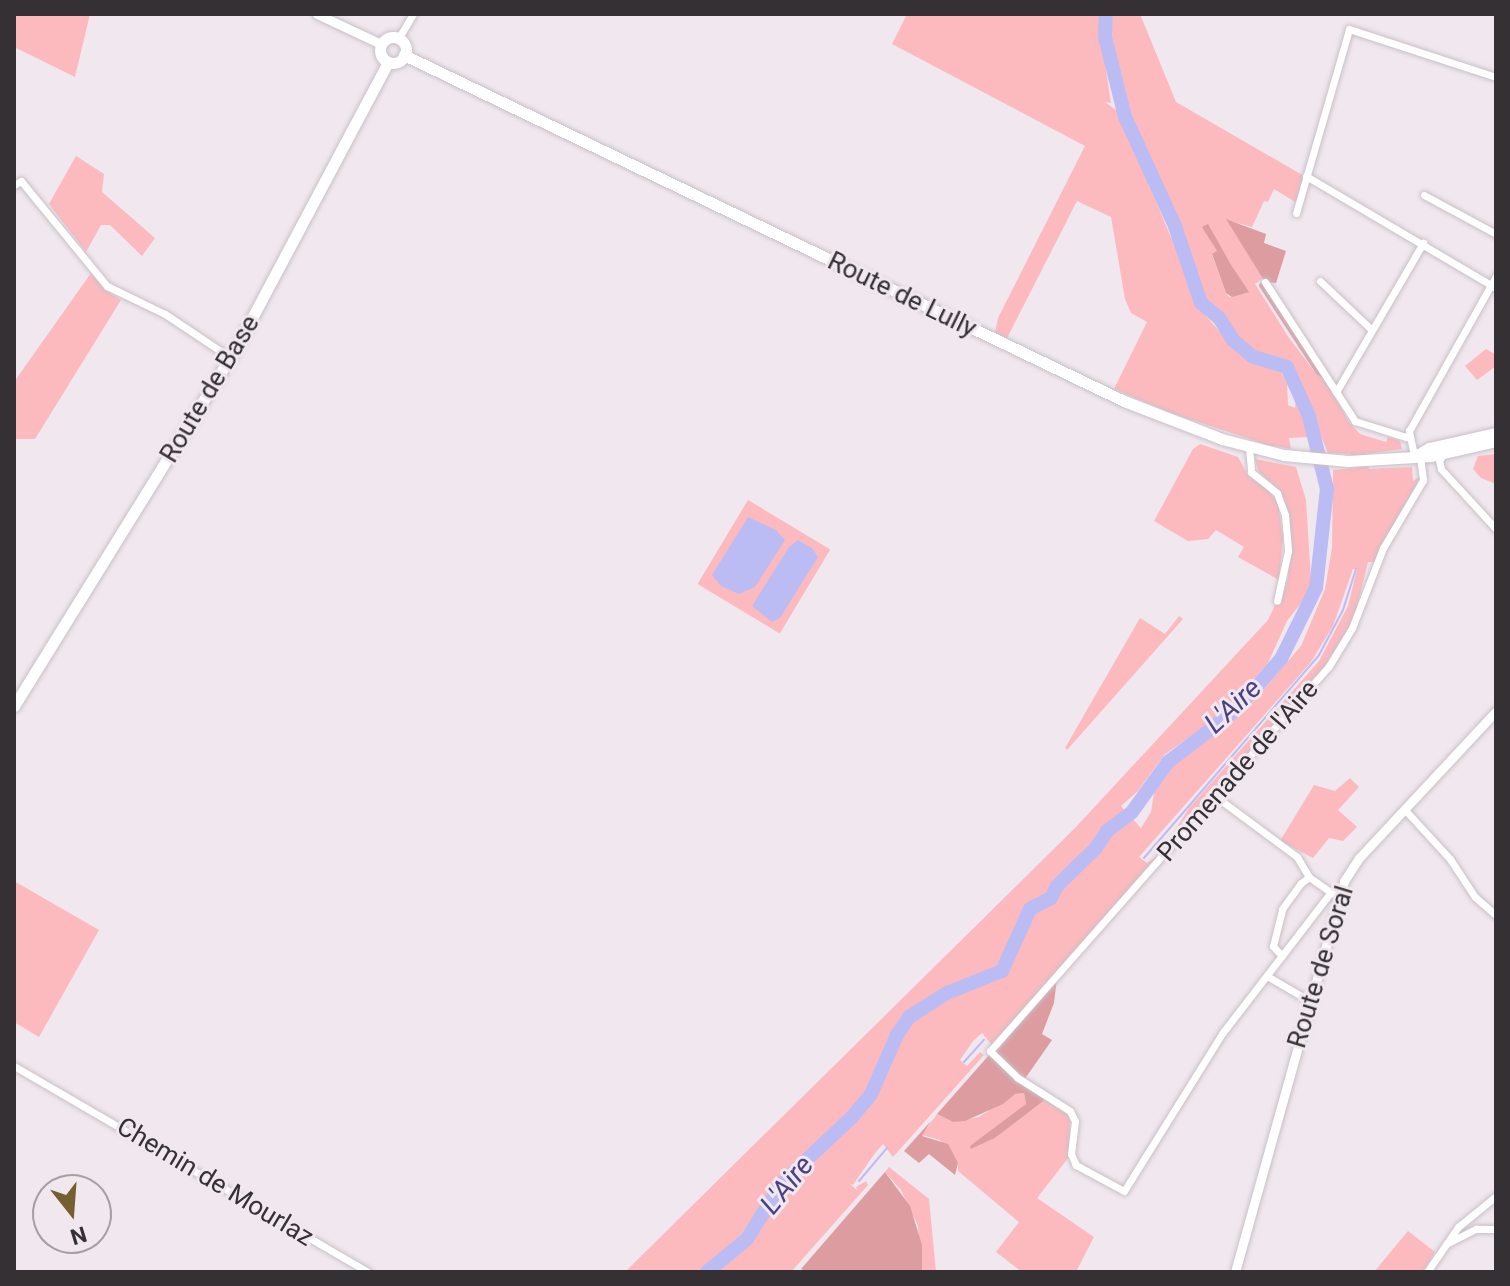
<!DOCTYPE html>
<html>
<head>
<meta charset="utf-8">
<style>
  body { margin:0 }
  #map { position:relative; width:1510px; height:1286px; overflow:hidden; background:#f0e7ef; font-family:Roboto,sans-serif }
  div>[style] { position:absolute }
  [style*='--x'] { left:calc(var(--x)*1px); top:calc(var(--y)*1px); width:calc(var(--w)*1px); rotate:calc(var(--a)*1deg) }
  .green>* { inset:0; background:#fcbabe; transform-origin:0 0 }
  .forest>* { inset:0; background:#dd9ca0 }
  .water>* { inset:0; background:#bcbcf4 }
  .stream>* { height:2px; margin:-1px; padding:0 1px; transform-origin:1px; border-radius:1px; background:#bcbcf4 }
  .river>* { height:14px; margin:-7px; padding:0 7px; transform-origin:7px; border-radius:7px; background:#bcbcf4 }
  .roads { filter:drop-shadow(0 0 2px #c9c0c7) drop-shadow(0 0 2px #c9c0c7) }
  .minor>* { height:7px; margin:-3.5px; padding:0 3.5px; transform-origin:3.5px; border-radius:3.5px; background:#fff }
  .tertiary>* { height:9px; margin:-4.5px; padding:0 4.5px; transform-origin:4.5px; border-radius:4.5px; background:#fff }
  .secondary>* { height:11px; margin:-5.5px; padding:0 5.5px; transform-origin:5.5px; border-radius:5.5px; background:#fff }
  .secondary>.ring { margin:-5.5px; padding:0; box-sizing:content-box; background:none; border:11px solid #fff; border-radius:50% }
  span { translate:-50% -50%; white-space:nowrap; text-align:center; line-height:1.15; -webkit-text-stroke:6px #f0e7ef; paint-order:stroke }
  .street-label { font-size:26px; color:#343033 }
  .water-label { font-size:28px; color:#484284; font-style:italic }
  .frame { position:absolute; inset:0; border:16px solid #343033; pointer-events:none }
  .north { position:absolute; left:32px; top:1174px; width:80px; height:80px; box-sizing:border-box; background:#f0e7ef; border:2px solid #a59ea4; border-radius:50%; rotate:163deg; font-size:22px; font-weight:700; line-height:32px; text-align:center; color:#343033 }
  .north::after { content:''; display:block; margin:auto; width:28px; height:36px; background:#765f2f; clip-path:polygon(50% 0,100% 100%,50% 72%,0 100%) }
</style>
</head>
<body>
<div id="map">
  <div class="green">
    <div style="clip-path:polygon(14px 14px,90px 14px,75px 77px,14px 47px)"></div>
    <div style="clip-path:polygon(907px 14px,1103px 14px,1100px 30px,1111px 103px,1105px 102px,1119px 112px,1170px 235px,1181px 252px,1196px 305px,1239px 353px,1281px 372px,1287px 383px,1288px 405px,1295px 408px,1296px 400px,1300px 401px,1309px 437px,1289px 438px,1291px 449px,1268px 445px,1168px 412px,1114px 389px,1147px 322px,1131px 313px,1125px 299px,1111px 217px,1077px 201px,1007px 338px,995px 333px,998px 318px,1085px 146px,892px 44px)"></div>
    <div style="clip-path:polygon(evenodd,1110px 14px,1140px 14px,1176px 102px,1304px 176px,1297px 203px,1274px 189px,1268px 202px,1264px 201px,1252px 227px,1227px 220px,1263px 278px,1255px 284px,1289px 338px,1317px 375px,1324px 378px,1349px 422px,1360px 434px,1386px 442px,1388px 437px,1400px 441px,1402px 449px,1366px 454px,1369px 469px,1412px 467px,1413px 481px,1421px 476px,1374px 562px,1368px 562px,1354px 619px,1318px 677px,1172px 842px,1169px 840px,1189px 808px,1319px 661px,1348px 606px,1357px 569px,1353px 569px,1333px 626px,1311px 662px,1139px 857px,1147px 863px,1164px 852px,992px 1045px,982px 1033px,973px 1041px,960px 1060px,967px 1066px,980px 1052px,984px 1055px,893px 1157px,883px 1144px,875px 1153px,853px 1185px,849px 1183px,858px 1191px,856px 1187px,866px 1181px,868px 1185px,791px 1272px,625px 1272px,1075px 828px,1268px 620px,1277px 601px,1281px 601px,1288px 578px,1291px 534px,1281px 492px,1259px 472px,1255px 459px,1296px 467px,1306px 500px,1311px 581px,1305px 598px,1287px 621px,1268px 663px,1226px 711px,1164px 755px,1138px 791px,1121px 806px,1141px 828px,1151px 812px,1154px 793px,1175px 764px,1245px 711px,1301px 646px,1325px 589px,1332px 548px,1333px 470px,1357px 468px,1350px 454px,1328px 453px,1289px 360px,1276px 360px,1250px 351px,1202px 297px,1181px 227px,1128px 109px,1126px 92px,1108px 36px,1110px 14px,1213px 245px,1230px 263px,1248px 292px,1229px 297px,1226px 293px,1212px 255px,1218px 251px,1213px 245px)"></div>
    <div style="clip-path:polygon(76px 156px,104px 174px,102px 192px,155px 238px,142px 256px,110px 225px,101px 225px,86px 252px,49px 204px)"></div>
    <div style="clip-path:polygon(91px 273px,105px 290px,121px 300px,35px 439px,14px 439px,14px 382px)"></div>
    <div style="clip-path:polygon(1486px 349px,1496px 355px,1496px 366px,1477px 380px,1465px 366px)"></div>
    <div style="clip-path:polygon(1200px 444px,1238px 457px,1249px 477px,1267px 489px,1278px 503px,1283px 538px,1279px 580px,1238px 557px,1244px 547px,1216px 530px,1208px 539px,1188px 541px,1154px 521px,1193px 449px)"></div>
    <div style="clip-path:polygon(1496px 454px,1496px 484px,1481px 478px,1473px 469px,1478px 456px)"></div>
    <div style="left:748px;top:500px;width:96px;height:98px;rotate:31deg"></div>
    <div style="clip-path:polygon(1179px 616px,1183px 619px,1067px 750px,1065px 748px,1140px 618px,1165px 634px)"></div>
    <div style="clip-path:polygon(1350px 778px,1359px 787px,1338px 810px,1357px 827px,1343px 841px,1329px 838px,1313px 858px,1280px 841px,1314px 785px,1335px 791px)"></div>
    <div style="clip-path:polygon(14px 881px,99px 930px,39px 1037px,14px 1022px)"></div>
    <div style="clip-path:polygon(1024px 1093px,1026px 1104px,971px 1149px,995px 1138px,1046px 1099px,1070px 1116px,1069px 1157px,1037px 1198px,1094px 1237px,1076px 1272px,1022px 1272px,996px 1252px,1019px 1222px,958px 1171px,958px 1163px,940px 1140px,922px 1135px,937px 1114px,953px 1122px,979px 1117px,1015px 1094px)"></div>
    <div style="clip-path:polygon(889px 1167px,929px 1199px,936px 1272px,922px 1272px,918px 1226px,901px 1190px,885px 1172px)"></div>
    <div style="clip-path:polygon(1408px 1231px,1435px 1252px,1423px 1272px,1374px 1272px)"></div>
  </div>
  <div class="forest">
    <div style="clip-path:polygon(1226px 219px,1266px 234px,1264px 243px,1286px 251px,1276px 283px,1265px 282px)"></div>
    <div style="clip-path:polygon(1208px 224px,1230px 263px,1249px 292px,1232px 297px,1226px 293px,1212px 254px,1217px 251px,1202px 227px)"></div>
    <div style="clip-path:polygon(1260px 283px,1264px 284px,1324px 378px,1317px 375px,1259px 286px)"></div>
    <div style="clip-path:polygon(1057px 978px,1054px 1003px,1042px 1034px,1052px 1040px,1022px 1083px,1046px 1099px,995px 1138px,971px 1149px,970px 1146px,1026px 1104px,1024px 1093px,1015px 1094px,1003px 1104px,965px 1121px,953px 1122px,937px 1114px)"></div>
    <div style="clip-path:polygon(931px 1121px,922px 1136px,948px 1144px,958px 1163px,955px 1175px,929px 1154px,919px 1163px,904px 1151px)"></div>
    <div style="clip-path:polygon(885px 1172px,910px 1206px,922px 1245px,922px 1272px,806px 1272px,801px 1269px)"></div>
  </div>
  <div class="water">
    <div style="clip-path:polygon(748px 517px,776px 530px,785px 540px,755px 587px,739px 594px,721px 586px,712px 575px)"></div>
    <div style="clip-path:polygon(798px 540px,812px 548px,818px 557px,780px 618px,772px 622px,752px 606px,789px 547px)"></div>
  </div>
  <div class="stream">
    <div style="--x:1144;--y:858;--w:268;--a:-49.2"></div>
    <div style="--x:1319;--y:655;--w:51;--a:-61.9"></div>
    <div style="--x:1343;--y:610;--w:43;--a:-72.4"></div>
    <div style="--x:964;--y:1062;--w:30;--a:-48"></div>
    <div style="--x:859;--y:1181;--w:43;--a:-49.7"></div>
  </div>
  <div class="river">
    <div style="--x:707;--y:1272;--w:52;--a:-39.5"></div>
    <div style="--x:747;--y:1239;--w:66;--a:-58"></div>
    <div style="--x:782;--y:1183;--w:96;--a:-43.3"></div>
    <div style="--x:852;--y:1117;--w:30;--a:-50"></div>
    <div style="--x:871;--y:1094;--w:64;--a:-66.2"></div>
    <div style="--x:897;--y:1035;--w:22;--a:-56"></div>
    <div style="--x:909;--y:1017;--w:45;--a:-32.3"></div>
    <div style="--x:947;--y:993;--w:59;--a:-21.8"></div>
    <div style="--x:1002;--y:971;--w:68;--a:-65.7"></div>
    <div style="--x:1030;--y:909;--w:24;--a:-28"></div>
    <div style="--x:1051;--y:898;--w:13;--a:-63"></div>
    <div style="--x:1057;--y:886;--w:54;--a:-44.3"></div>
    <div style="--x:1096;--y:848;--w:20;--a:-57"></div>
    <div style="--x:1107;--y:831;--w:31;--a:-37"></div>
    <div style="--x:1132;--y:812;--w:62;--a:-54.2"></div>
    <div style="--x:1168;--y:762;--w:87;--a:-37.5"></div>
    <div style="--x:1237;--y:709;--w:67;--a:-48.7"></div>
    <div style="--x:1281;--y:659;--w:79;--a:-63.8"></div>
    <div style="--x:1316;--y:588;--w:100;--a:-83.7"></div>
    <div style="--x:1327;--y:489;--w:75;--a:-103.9"></div>
    <div style="--x:1309;--y:416;--w:54;--a:-114.2"></div>
    <div style="--x:1287;--y:367;--w:37;--a:-163"></div>
    <div style="--x:1252;--y:356;--w:25;--a:-140"></div>
    <div style="--x:1233;--y:340;--w:26;--a:-122"></div>
    <div style="--x:1219;--y:318;--w:23;--a:-140"></div>
    <div style="--x:1201;--y:303;--w:81;--a:-108.7"></div>
    <div style="--x:1175;--y:226;--w:120;--a:-114.6"></div>
    <div style="--x:1125;--y:117;--w:82;--a:-104"></div>
    <div style="--x:1105;--y:37;--w:23;--a:-88"></div>
  </div>
  <div class="roads">
    <div class="minor">
      <div style="--x:398;--y:39;--w:29;--a:-59"></div>
      <div style="--x:1306;--y:176;--w:221;--a:30.5"></div>
      <div style="--x:14;--y:185;--w:8;--a:-30"></div>
      <div style="--x:21;--y:181;--w:136;--a:50.7"></div>
      <div style="--x:107;--y:286;--w:64;--a:25.8"></div>
      <div style="--x:165;--y:314;--w:79;--a:33.7"></div>
      <div style="--x:1424;--y:195;--w:82;--a:28.4"></div>
      <div style="--x:1296;--y:213;--w:191;--a:-73.9"></div>
      <div style="--x:1349;--y:29;--w:155;--a:18.1"></div>
      <div style="--x:1320;--y:281;--w:71;--a:43.3"></div>
      <div style="--x:1265;--y:282;--w:166;--a:57.1"></div>
      <div style="--x:1355;--y:421;--w:57;--a:17.5"></div>
      <div style="--x:1336;--y:392;--w:173;--a:-59.7"></div>
      <div style="--x:1249;--y:447;--w:25;--a:85"></div>
      <div style="--x:1251;--y:472;--w:33;--a:39"></div>
      <div style="--x:1277;--y:493;--w:23;--a:70"></div>
      <div style="--x:1285;--y:515;--w:36;--a:85"></div>
      <div style="--x:1288;--y:551;--w:51;--a:102.4"></div>
      <div style="--x:1444;--y:454;--w:8;--a:130"></div>
      <div style="--x:1439;--y:460;--w:9;--a:77"></div>
      <div style="--x:1441;--y:469;--w:81;--a:47.5"></div>
      <div style="--x:1414;--y:455;--w:25;--a:-102"></div>
      <div style="--x:1409;--y:431;--w:178;--a:-60.7"></div>
      <div style="--x:1215;--y:796;--w:102;--a:36.6"></div>
      <div style="--x:1297;--y:857;--w:23;--a:59"></div>
      <div style="--x:1309;--y:877;--w:28;--a:35"></div>
      <div style="--x:1406;--y:811;--w:65;--a:47.5"></div>
      <div style="--x:1450;--y:859;--w:45;--a:56.7"></div>
      <div style="--x:1475;--y:897;--w:28;--a:41"></div>
      <div style="--x:1331;--y:892;--w:177;--a:127.6"></div>
      <div style="--x:1223;--y:1032;--w:187;--a:121.9"></div>
      <div style="--x:1124;--y:1191;--w:55;--a:-151.6"></div>
      <div style="--x:1076;--y:1165;--w:12;--a:-114"></div>
      <div style="--x:1071;--y:1154;--w:33;--a:-83"></div>
      <div style="--x:1075;--y:1121;--w:11;--a:-117"></div>
      <div style="--x:1070;--y:1111;--w:62;--a:-147.6"></div>
      <div style="--x:1018;--y:1078;--w:39;--a:-136"></div>
      <div style="--x:990;--y:1051;--w:513;--a:-48.64"></div>
      <div style="--x:1329;--y:666;--w:44;--a:-58.8"></div>
      <div style="--x:1352;--y:628;--w:86;--a:-68.8"></div>
      <div style="--x:1383;--y:548;--w:79;--a:-59.5"></div>
      <div style="--x:1423;--y:480;--w:24;--a:-97"></div>
      <div style="--x:1282;--y:956;--w:13;--a:-132"></div>
      <div style="--x:1273;--y:946;--w:38;--a:-76"></div>
      <div style="--x:1282;--y:909;--w:32;--a:-54"></div>
      <div style="--x:1301;--y:883;--w:10;--a:-37"></div>
      <div style="--x:1267;--y:976;--w:50;--a:30.2"></div>
      <div style="--x:14;--y:1066;--w:410;--a:30.2"></div>
      <div style="--x:1446;--y:1244;--w:34;--a:-27"></div>
      <div style="--x:1476;--y:1229;--w:20;--a:0"></div>
      <div style="--x:1427;--y:1272;--w:55;--a:-55.4"></div>
      <div style="--x:1458;--y:1227;--w:49;--a:-39.2"></div>
    </div>
    <div class="tertiary">
      <div style="--x:317;--y:14;--w:71;--a:25.1"></div>
      <div style="--x:1235;--y:1272;--w:406;--a:-74.4"></div>
      <div style="--x:1344;--y:881;--w:27;--a:-57"></div>
      <div style="--x:1359;--y:858;--w:201;--a:-47"></div>
    </div>
    <div class="secondary">
      <div class="ring" style="left:380px;top:37px;width:15px;height:15px"></div>
      <div style="--x:404;--y:55;--w:799;--a:25.67"></div>
      <div style="--x:1124;--y:401;--w:105;--a:21.2"></div>
      <div style="--x:1222;--y:439;--w:64;--a:14.5"></div>
      <div style="--x:1284;--y:455;--w:64;--a:5.4"></div>
      <div style="--x:1348;--y:461;--w:83;--a:-3.4"></div>
      <div style="--x:1431;--y:456;--w:67;--a:-13"></div>
      <div style="--x:1419;--y:454;--w:12;--a:-31"></div>
      <div style="--x:1429;--y:448;--w:69;--a:-12.6"></div>
      <div style="--x:14;--y:706;--w:421;--a:-58.2"></div>
      <div style="--x:236;--y:348;--w:324;--a:-62"></div>
    </div>
  </div>
  <div class="street-label">
    <span style="left:902px;top:295px;rotate:26deg">Route de Lully</span>
    <span style="left:210px;top:389px;rotate:-59deg">Route de Base</span>
    <span style="left:1238px;top:771px;rotate:-49deg">Promenade de l'Aire</span>
    <span style="left:1321px;top:967px;rotate:-73deg">Route de Soral</span>
    <span style="left:215px;top:1182px;rotate:31deg">Chemin de Mourlaz</span>
  </div>
  <div class="water-label">
    <span style="left:1233px;top:706px;rotate:-43deg">L'Aire</span>
    <span style="left:787px;top:1185px;rotate:-51deg">L'Aire</span>
  </div>
  <div class="frame"></div>
  <div class="north">N</div>
</div>
</body>
</html>
